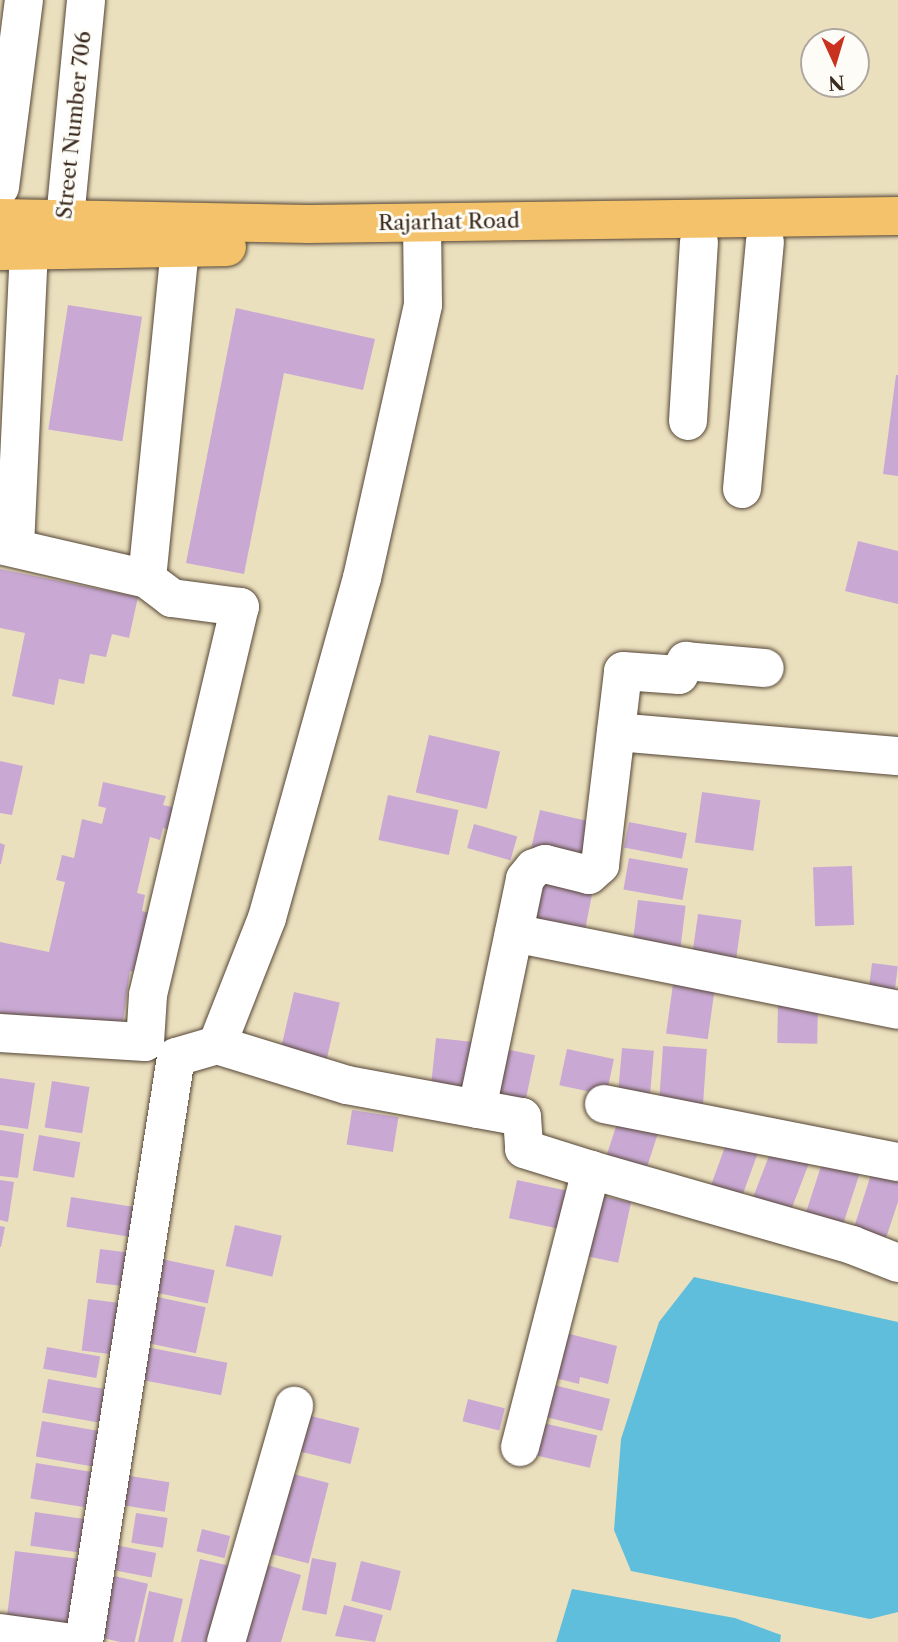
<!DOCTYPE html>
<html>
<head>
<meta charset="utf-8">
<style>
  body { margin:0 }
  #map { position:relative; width:898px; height:1642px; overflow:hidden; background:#ebe0be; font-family:"Libre Caslon Text",serif }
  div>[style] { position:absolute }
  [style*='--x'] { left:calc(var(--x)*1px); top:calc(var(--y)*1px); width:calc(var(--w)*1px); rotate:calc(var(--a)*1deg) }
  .water>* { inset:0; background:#5ebedc }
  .building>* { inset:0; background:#c9a9d4; transform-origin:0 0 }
  .roads { filter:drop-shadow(0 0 2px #554536) drop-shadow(0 0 2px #554536) }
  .minor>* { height:38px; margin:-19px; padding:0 19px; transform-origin:19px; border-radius:19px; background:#fff }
  .major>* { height:38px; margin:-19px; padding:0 19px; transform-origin:19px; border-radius:19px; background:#f3c26a }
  span { translate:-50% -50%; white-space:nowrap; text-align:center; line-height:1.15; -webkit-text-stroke:6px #fdfcf7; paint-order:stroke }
  .street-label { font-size:21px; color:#3b2a1e }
  .north { position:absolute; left:800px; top:28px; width:70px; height:70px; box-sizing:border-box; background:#fdfcf7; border:2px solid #afa8a0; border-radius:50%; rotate:176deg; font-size:19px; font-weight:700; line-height:28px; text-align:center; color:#3b2a1e }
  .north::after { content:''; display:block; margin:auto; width:24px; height:32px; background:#c8321e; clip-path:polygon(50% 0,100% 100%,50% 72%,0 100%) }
</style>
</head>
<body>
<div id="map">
  <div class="water">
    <div style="clip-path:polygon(694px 1277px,898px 1322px,898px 1612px,870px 1619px,631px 1571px,614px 1530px,621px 1439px,659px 1322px)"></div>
    <div style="clip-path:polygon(572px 1589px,735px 1618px,781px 1635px,780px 1642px,556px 1642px)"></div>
  </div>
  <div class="building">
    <div style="left:68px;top:305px;width:75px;height:126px;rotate:9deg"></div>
    <div style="clip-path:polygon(236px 308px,375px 339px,363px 390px,284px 373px,244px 574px,186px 563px)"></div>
    <div style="clip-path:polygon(896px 375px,898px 375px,898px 476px,883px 474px)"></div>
    <div style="clip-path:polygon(858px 541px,898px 551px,898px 604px,845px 591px)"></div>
    <div style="clip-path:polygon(0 569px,138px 597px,129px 638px,112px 634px,106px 657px,90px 654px,84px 684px,59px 679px,54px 705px,12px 696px,25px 633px,0 628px)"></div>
    <div style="left:429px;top:735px;width:73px;height:59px;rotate:13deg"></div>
    <div style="clip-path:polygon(0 761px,23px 766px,12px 815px,0 813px)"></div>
    <div style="clip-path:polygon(103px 782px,166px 796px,163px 805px,176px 808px,171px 830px,163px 828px,160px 840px,150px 837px,137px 893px,145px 895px,142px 911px,149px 913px,135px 972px,130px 971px,121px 1036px,0 1013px,0 942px,49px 952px,65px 882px,56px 880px,62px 855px,74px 858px,82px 819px,102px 824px,106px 808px,98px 806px)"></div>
    <div style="left:702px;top:792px;width:59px;height:51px;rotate:8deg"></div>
    <div style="left:388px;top:795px;width:72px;height:46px;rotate:12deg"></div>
    <div style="left:540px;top:810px;width:64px;height:44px;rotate:13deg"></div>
    <div style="left:629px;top:822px;width:59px;height:26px;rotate:11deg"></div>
    <div style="left:474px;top:824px;width:45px;height:25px;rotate:16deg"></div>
    <div style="clip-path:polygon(0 843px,5px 845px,1px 864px,0 864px)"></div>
    <div style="left:629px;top:858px;width:60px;height:32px;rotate:10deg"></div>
    <div style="left:852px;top:866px;width:59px;height:39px;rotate:88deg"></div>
    <div style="left:544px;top:874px;width:51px;height:51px;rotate:11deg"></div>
    <div style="left:638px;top:900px;width:48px;height:52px;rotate:7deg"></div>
    <div style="left:698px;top:914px;width:44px;height:46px;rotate:8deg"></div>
    <div style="left:872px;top:963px;width:26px;height:34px;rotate:7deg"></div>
    <div style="left:674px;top:977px;width:42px;height:57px;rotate:8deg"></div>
    <div style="left:294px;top:992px;width:47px;height:59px;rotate:13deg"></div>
    <div style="left:778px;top:1000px;width:40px;height:43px;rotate:1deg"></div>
    <div style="left:436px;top:1038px;width:45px;height:59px;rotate:6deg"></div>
    <div style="left:663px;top:1046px;width:44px;height:55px;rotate:4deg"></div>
    <div style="left:496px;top:1047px;width:40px;height:54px;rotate:12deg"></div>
    <div style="left:622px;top:1048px;width:32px;height:51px;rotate:5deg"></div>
    <div style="left:567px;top:1049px;width:48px;height:37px;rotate:12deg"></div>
    <div style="clip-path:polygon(0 1078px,35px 1083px,28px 1129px,0 1125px)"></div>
    <div style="left:52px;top:1081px;width:38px;height:47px;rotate:9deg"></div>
    <div style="left:622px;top:1108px;width:42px;height:57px;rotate:18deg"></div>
    <div style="left:352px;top:1110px;width:47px;height:35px;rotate:9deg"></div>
    <div style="clip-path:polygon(0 1130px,24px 1134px,18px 1178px,0 1176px)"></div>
    <div style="left:730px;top:1133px;width:33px;height:64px;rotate:20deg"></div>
    <div style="left:39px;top:1135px;width:42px;height:36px;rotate:10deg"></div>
    <div style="left:772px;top:1148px;width:40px;height:61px;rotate:21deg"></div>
    <div style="left:824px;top:1157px;width:39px;height:71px;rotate:18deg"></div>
    <div style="clip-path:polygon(873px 1168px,898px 1176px,898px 1202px,884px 1244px,852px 1234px)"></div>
    <div style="clip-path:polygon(0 1180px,14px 1182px,8px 1222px,0 1220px)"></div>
    <div style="left:517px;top:1180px;width:55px;height:39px;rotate:12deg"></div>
    <div style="left:588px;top:1193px;width:44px;height:62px;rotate:12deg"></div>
    <div style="left:71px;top:1197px;width:64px;height:30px;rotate:9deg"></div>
    <div style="left:235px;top:1225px;width:48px;height:42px;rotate:13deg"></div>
    <div style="clip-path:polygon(0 1226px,5px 1227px,1px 1247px,0 1247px)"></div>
    <div style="left:100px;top:1249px;width:34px;height:34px;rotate:7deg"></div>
    <div style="left:157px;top:1258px;width:59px;height:34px;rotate:12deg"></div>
    <div style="left:148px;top:1295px;width:59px;height:47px;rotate:12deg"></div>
    <div style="left:88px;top:1299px;width:38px;height:52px;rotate:7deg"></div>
    <div style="clip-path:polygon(562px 1332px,617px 1346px,608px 1384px,580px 1377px,579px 1384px,551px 1377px)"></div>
    <div style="left:141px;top:1346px;width:88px;height:33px;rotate:11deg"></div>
    <div style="left:47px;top:1347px;width:54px;height:22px;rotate:10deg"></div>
    <div style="left:48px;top:1379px;width:66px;height:34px;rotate:10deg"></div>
    <div style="left:546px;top:1383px;width:66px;height:33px;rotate:14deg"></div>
    <div style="left:468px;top:1399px;width:38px;height:23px;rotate:14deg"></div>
    <div style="left:307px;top:1415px;width:54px;height:37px;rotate:14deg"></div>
    <div style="left:42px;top:1421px;width:75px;height:36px;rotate:10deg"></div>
    <div style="left:534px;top:1421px;width:65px;height:33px;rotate:13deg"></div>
    <div style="left:36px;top:1463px;width:68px;height:36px;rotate:9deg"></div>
    <div style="left:285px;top:1472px;width:45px;height:83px;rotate:14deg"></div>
    <div style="left:124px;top:1475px;width:46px;height:30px;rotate:9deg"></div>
    <div style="left:35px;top:1512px;width:57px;height:34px;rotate:8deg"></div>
    <div style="left:136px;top:1513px;width:32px;height:30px;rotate:9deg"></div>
    <div style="left:202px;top:1529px;width:29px;height:23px;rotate:14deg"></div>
    <div style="left:115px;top:1545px;width:42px;height:25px;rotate:11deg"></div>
    <div style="left:15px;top:1551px;width:74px;height:73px;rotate:7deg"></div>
    <div style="left:312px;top:1558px;width:25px;height:53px;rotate:11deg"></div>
    <div style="left:200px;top:1559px;width:32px;height:85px;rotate:13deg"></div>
    <div style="left:361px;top:1561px;width:41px;height:41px;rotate:14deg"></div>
    <div style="clip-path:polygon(261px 1563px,301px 1575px,281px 1642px,238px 1642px)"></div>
    <div style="left:110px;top:1575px;width:39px;height:63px;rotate:13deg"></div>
    <div style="clip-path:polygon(149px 1591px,183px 1599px,173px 1642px,138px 1642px)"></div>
    <div style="clip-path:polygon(344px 1605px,383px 1615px,375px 1642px,335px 1636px)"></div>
  </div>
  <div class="roads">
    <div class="minor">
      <div style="--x:0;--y:187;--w:189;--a:-82.7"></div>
      <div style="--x:62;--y:250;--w:251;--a:-84.5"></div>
      <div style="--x:688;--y:421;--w:179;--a:-86.5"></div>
      <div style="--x:742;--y:489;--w:248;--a:-84.7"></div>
      <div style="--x:0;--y:545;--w:151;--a:13"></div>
      <div style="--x:15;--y:546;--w:295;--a:-87.3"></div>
      <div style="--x:616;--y:732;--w:283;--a:4.9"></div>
      <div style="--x:514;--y:933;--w:392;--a:11.3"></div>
      <div style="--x:0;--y:1033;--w:145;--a:3.6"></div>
      <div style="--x:145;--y:1042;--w:47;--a:-86.3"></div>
      <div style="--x:148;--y:995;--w:399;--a:-76.7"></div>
      <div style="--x:240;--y:607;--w:69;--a:-172.5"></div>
      <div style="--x:172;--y:598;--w:31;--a:-143"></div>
      <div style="--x:147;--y:579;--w:333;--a:-84.3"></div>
      <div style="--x:217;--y:1045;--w:136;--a:-68.5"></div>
      <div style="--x:267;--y:918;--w:353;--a:-74.4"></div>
      <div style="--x:362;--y:578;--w:280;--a:-77.4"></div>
      <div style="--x:423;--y:305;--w:82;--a:-90.7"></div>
      <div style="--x:604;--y:1104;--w:300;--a:11.2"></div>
      <div style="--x:477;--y:1109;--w:235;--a:-78.2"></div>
      <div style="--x:525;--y:879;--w:14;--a:-51"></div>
      <div style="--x:534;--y:868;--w:12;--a:-20"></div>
      <div style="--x:545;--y:864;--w:45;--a:14"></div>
      <div style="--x:589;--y:875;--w:15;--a:-42"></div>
      <div style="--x:600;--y:865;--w:195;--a:-83.2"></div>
      <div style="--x:623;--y:671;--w:56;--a:4.1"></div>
      <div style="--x:679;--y:675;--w:16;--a:-63"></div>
      <div style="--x:686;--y:661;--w:79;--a:5.1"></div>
      <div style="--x:520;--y:1447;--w:286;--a:-75.6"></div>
      <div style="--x:591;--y:1170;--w:272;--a:16"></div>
      <div style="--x:852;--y:1245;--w:49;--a:21.4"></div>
      <div style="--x:0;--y:1633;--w:66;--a:7.9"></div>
      <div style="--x:84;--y:1642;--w:592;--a:-81.06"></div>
      <div style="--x:176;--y:1057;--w:43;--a:-16.3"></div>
      <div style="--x:217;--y:1045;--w:136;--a:17.1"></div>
      <div style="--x:347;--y:1085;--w:178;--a:10.4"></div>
      <div style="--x:522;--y:1117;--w:32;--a:86"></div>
      <div style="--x:524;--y:1149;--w:70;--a:17.4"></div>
      <div style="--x:226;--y:1642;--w:246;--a:-73.9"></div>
    </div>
    <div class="major">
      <div style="--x:0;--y:218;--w:309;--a:1.1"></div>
      <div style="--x:309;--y:224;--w:589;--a:-0.78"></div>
      <div style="--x:0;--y:251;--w:227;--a:-1"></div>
    </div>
  </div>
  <div class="street-label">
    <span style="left:74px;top:125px;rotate:-84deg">Street Number 706</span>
    <span style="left:449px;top:222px;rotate:-1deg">Rajarhat Road</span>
  </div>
  <div class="north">N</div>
</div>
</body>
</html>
